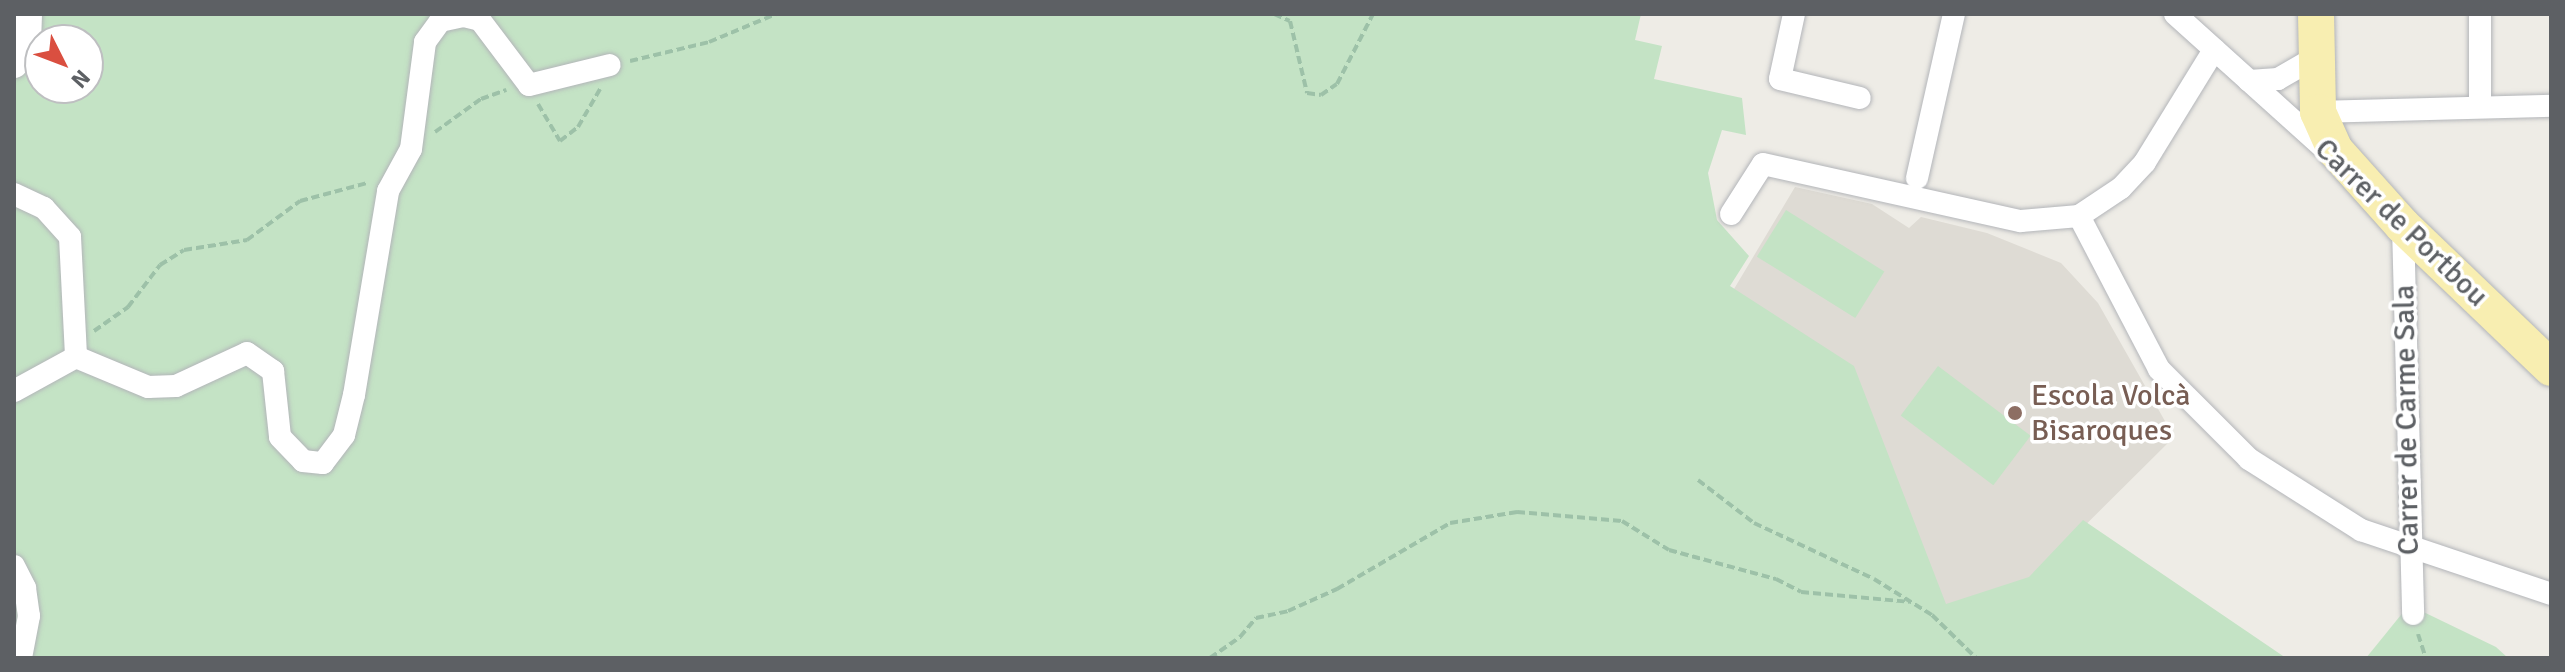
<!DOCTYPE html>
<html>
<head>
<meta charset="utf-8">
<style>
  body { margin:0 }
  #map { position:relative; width:2565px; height:672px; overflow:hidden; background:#eeece6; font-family:Signika,sans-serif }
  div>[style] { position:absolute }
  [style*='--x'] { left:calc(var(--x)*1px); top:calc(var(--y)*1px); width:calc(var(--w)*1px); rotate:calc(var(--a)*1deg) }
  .education>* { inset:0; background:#dedbd4 }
  .green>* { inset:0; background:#c4e3c5; transform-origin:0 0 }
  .path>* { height:4px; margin-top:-2px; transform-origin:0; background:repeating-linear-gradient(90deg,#9dc1a8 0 8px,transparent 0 12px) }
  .roads { filter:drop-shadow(0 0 2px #b3b5b9) drop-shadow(0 0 2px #b3b5b9) }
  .minor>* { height:22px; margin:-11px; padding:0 11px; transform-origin:11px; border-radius:11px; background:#fff }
  .tertiary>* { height:28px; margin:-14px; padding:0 14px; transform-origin:14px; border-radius:14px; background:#fff }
  .primary>* { height:36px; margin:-18px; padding:0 18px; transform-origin:18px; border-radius:18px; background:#f8eeb1 }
  .dots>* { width:22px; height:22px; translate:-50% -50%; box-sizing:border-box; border:4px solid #fff; border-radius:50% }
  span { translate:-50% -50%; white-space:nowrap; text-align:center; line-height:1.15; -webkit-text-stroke:7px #fff; paint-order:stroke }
  .street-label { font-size:30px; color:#5d6064 }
  .education-label { font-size:30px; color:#785e54 }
  .left { translate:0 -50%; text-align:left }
  .frame { position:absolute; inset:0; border:16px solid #5d6064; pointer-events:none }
  .north { position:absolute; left:24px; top:24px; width:80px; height:80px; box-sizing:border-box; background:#fff; border:2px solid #bebfc1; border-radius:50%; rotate:132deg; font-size:22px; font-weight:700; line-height:32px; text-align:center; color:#5d6064 }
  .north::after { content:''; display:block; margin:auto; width:28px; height:36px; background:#da4f40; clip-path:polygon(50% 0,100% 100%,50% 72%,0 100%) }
</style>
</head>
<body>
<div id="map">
  <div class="education">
    <div style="clip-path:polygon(1795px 187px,1872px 204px,1909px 228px,1921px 217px,1987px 233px,2061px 263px,2098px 303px,2174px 437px,2032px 578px,1950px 620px,1766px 314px,1734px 289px)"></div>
  </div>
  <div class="green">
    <div style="clip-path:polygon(evenodd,14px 14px,1641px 14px,1635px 40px,1662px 46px,1654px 79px,1742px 98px,1746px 135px,1722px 130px,1708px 173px,1717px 220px,1749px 256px,1730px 286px,1854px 366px,1946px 604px,2029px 577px,2083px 520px,2286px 658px,14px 658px,14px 14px,40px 40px,88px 40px,88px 88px,40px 88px,40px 40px)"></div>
    <div style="left:1786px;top:210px;width:116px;height:55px;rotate:32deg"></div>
    <div style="left:1938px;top:366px;width:116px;height:62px;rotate:37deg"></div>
    <div style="clip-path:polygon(2409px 605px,2496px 647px,2508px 658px,2366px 658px)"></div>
  </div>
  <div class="path">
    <div style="--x:1274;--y:14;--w:17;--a:24"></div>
    <div style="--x:1290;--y:21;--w:74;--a:76.7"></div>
    <div style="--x:1307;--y:93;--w:14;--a:8"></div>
    <div style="--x:1321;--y:95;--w:19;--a:-35"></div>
    <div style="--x:1337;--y:84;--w:79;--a:-62.8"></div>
    <div style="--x:630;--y:61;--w:81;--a:-13.5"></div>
    <div style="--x:709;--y:42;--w:73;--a:-22.7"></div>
    <div style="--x:538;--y:104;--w:43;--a:59.3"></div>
    <div style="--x:560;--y:141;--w:23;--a:-38"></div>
    <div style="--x:578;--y:127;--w:44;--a:-59.9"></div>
    <div style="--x:435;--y:132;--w:57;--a:-35.7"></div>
    <div style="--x:481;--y:99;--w:27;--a:-20"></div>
    <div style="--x:94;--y:331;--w:42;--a:-35.2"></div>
    <div style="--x:128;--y:307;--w:53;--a:-52.7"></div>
    <div style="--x:160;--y:265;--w:28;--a:-32"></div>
    <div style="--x:184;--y:250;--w:64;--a:-9"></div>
    <div style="--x:247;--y:240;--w:66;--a:-36.3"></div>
    <div style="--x:300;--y:201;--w:69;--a:-15"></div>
    <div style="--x:1698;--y:480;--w:71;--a:37.5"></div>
    <div style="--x:1754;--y:523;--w:132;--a:25"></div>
    <div style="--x:1874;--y:579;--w:68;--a:31.8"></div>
    <div style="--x:1932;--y:615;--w:62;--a:44.3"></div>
    <div style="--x:2418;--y:634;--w:25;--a:72"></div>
    <div style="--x:1210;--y:658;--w:37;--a:-35"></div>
    <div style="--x:1240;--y:637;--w:25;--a:-50"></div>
    <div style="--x:1256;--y:618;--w:33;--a:-12"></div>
    <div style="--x:1288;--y:611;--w:54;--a:-24.2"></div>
    <div style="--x:1337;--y:589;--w:131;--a:-30.3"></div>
    <div style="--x:1450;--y:523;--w:68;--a:-9.3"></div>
    <div style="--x:1517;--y:512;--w:105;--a:4.9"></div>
    <div style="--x:1622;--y:521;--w:55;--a:31.7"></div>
    <div style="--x:1669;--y:550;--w:111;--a:15.2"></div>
    <div style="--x:1776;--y:579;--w:28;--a:27"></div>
    <div style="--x:1801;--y:592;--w:109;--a:5.2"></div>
  </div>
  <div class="roads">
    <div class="minor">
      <div style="--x:1794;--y:14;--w:66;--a:102.2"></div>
      <div style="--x:1780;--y:79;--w:82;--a:13.4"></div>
      <div style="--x:2175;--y:14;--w:206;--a:42"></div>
      <div style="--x:2480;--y:14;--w:93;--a:90"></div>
      <div style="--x:2249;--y:81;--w:29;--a:-4"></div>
      <div style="--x:2278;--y:79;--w:44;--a:-30.1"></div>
      <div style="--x:2318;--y:112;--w:233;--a:-1.5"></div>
      <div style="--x:1917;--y:178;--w:168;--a:-77.3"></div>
      <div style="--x:14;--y:194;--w:33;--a:25"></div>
      <div style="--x:44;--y:208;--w:39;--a:48"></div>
      <div style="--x:70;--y:237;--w:120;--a:87.1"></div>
      <div style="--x:1731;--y:214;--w:59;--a:-57.4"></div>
      <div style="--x:1763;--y:164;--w:264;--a:12.5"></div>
      <div style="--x:2021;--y:221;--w:58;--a:-4.9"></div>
      <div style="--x:2079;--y:216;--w:50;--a:-33.7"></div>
      <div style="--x:2121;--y:188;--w:35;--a:-47"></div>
      <div style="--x:2145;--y:162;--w:132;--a:-58.4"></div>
      <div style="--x:2079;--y:216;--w:173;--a:62.4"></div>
      <div style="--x:2159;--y:369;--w:127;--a:45"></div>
      <div style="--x:2249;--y:459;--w:133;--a:32.4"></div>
      <div style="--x:2361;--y:530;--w:200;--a:18.6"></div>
      <div style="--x:2403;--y:226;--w:388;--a:88.5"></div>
      <div style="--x:14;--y:391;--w:71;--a:-28.7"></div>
      <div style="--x:76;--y:357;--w:78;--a:22.6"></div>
      <div style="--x:148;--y:387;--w:28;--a:-2"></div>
      <div style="--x:176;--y:386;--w:78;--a:-24.9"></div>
      <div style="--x:247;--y:353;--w:32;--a:35"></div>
      <div style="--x:273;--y:371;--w:66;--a:83.9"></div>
      <div style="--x:280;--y:437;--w:33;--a:46"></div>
      <div style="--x:303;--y:461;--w:20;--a:6"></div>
      <div style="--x:323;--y:463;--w:35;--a:-53"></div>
      <div style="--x:344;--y:435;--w:41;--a:-76"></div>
      <div style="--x:354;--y:395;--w:207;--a:-80.5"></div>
      <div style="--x:388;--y:191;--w:48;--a:-61.3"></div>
      <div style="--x:411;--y:149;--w:108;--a:-82.5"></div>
      <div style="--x:425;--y:42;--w:26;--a:-54"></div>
      <div style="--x:440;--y:21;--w:25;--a:-12"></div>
      <div style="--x:464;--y:16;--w:16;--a:14"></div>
      <div style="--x:480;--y:20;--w:81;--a:53"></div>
      <div style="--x:529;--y:85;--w:83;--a:-13.9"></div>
      <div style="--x:14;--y:566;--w:25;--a:63"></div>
      <div style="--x:25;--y:588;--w:28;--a:82"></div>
      <div style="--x:29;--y:616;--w:43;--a:100.8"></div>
    </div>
    <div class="tertiary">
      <div style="--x:14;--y:64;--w:25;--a:-58"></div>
      <div style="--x:27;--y:43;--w:29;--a:-88"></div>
    </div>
    <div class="primary">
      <div style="--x:2316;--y:14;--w:98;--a:88.8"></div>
      <div style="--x:2318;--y:112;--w:42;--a:65.9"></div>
      <div style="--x:2335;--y:150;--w:102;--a:48.2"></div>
      <div style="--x:2403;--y:226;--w:205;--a:43.8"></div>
    </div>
  </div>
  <div class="dots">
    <div style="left:2015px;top:413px;background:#8d6e63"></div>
  </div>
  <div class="street-label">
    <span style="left:2401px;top:223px;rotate:44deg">Carrer de Portbou</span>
    <span style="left:2407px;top:420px;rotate:-91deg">Carrer de Carme Sala</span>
  </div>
  <div class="education-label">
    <span class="left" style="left:2031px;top:413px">Escola Volcà<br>Bisaroques</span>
  </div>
  <div class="frame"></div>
  <div class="north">N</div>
</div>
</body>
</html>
